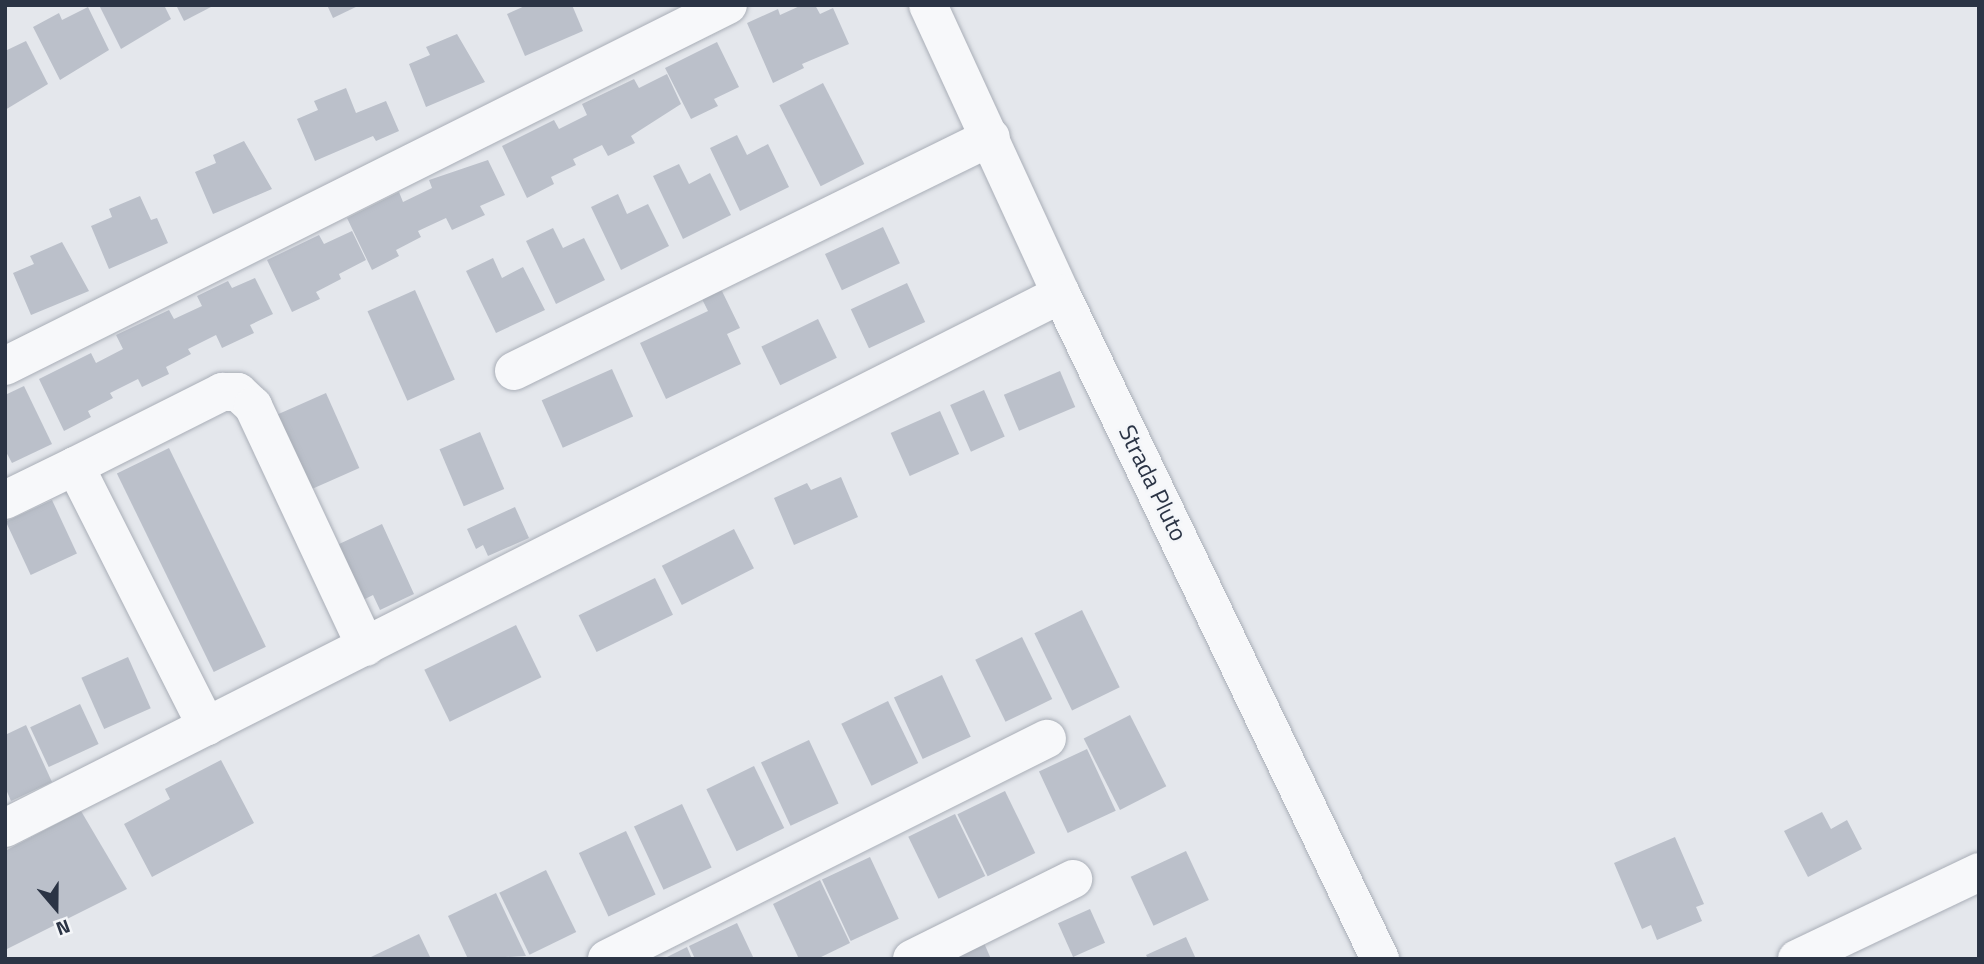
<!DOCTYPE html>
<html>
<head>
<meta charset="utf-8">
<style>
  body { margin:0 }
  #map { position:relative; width:1984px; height:964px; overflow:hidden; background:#e4e7ec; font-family:"Titillium Web",sans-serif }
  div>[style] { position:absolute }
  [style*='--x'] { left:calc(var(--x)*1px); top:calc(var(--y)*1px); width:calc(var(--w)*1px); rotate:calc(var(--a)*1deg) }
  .building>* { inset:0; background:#bbc0ca; transform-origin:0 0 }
  .roads { filter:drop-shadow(0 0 2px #a9aeb7) drop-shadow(0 0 2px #a9aeb7) }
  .minor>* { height:38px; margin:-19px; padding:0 19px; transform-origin:19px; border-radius:19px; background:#f7f8fa }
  span { translate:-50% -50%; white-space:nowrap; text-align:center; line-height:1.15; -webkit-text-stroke:5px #f4f6f9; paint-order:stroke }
  .street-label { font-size:24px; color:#2b3445 }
  .frame { position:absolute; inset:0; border:7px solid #2b3445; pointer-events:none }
  .north { position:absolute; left:21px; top:873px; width:70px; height:70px; -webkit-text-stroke:5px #f4f6f9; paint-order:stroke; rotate:160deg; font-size:19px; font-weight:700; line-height:28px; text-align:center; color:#2b3445 }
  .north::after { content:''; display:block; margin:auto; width:24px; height:32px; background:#2b3445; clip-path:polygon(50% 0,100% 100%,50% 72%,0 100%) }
</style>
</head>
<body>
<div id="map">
  <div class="building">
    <div style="clip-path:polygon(99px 5px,164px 5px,171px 19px,121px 49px)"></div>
    <div style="clip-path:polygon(176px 5px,210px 5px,211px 7px,184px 21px)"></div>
    <div style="clip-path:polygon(327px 5px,360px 5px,333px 18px)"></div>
    <div style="clip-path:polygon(527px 5px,572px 5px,583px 31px,525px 56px,507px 14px)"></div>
    <div style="clip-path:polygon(802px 5px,815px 5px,820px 14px,833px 8px,849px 44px,802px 64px,804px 68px,773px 83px,747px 23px,778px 9px,780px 15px)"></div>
    <div style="clip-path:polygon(88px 7px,109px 50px,60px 80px,33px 27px,59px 13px,62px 20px)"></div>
    <div style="clip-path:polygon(457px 34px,485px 82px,426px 107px,409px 64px,430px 55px,426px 47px)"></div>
    <div style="clip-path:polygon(26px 41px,48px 84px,5px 110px,5px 51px)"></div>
    <div style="clip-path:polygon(717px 42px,739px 87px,714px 99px,718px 106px,691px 119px,665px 68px)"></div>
    <div style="clip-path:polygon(667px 74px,681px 104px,631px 136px,635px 143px,608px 156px,602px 145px,573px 159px,576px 165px,551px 177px,554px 184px,527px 198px,502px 146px,554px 120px,559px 129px,587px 115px,582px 104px,634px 79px,639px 88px)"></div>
    <div style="left:823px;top:83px;width:91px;height:49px;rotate:63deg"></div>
    <div style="clip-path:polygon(346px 88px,356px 113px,386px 101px,399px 131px,376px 141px,373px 136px,315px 161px,297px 119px,318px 110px,314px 101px)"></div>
    <div style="clip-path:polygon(737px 135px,747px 155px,768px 144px,789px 187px,740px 211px,710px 148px)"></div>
    <div style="clip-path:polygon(244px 141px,272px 189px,213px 214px,195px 172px,216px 163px,213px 155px)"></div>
    <div style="clip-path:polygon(488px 160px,505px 195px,480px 206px,485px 215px,452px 230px,446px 218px,418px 231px,421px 237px,396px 250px,399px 256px,372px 270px,347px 218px,399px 192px,403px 202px,432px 188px,429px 180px)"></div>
    <div style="clip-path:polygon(679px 164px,689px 184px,710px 173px,731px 215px,683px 239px,653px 176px)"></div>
    <div style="clip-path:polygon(618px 194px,627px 214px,648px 204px,669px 246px,621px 270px,591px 207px)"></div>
    <div style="clip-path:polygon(140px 196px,151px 220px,157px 218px,168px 243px,109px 269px,91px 226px,112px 217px,109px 209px)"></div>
    <div style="left:883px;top:227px;width:40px;height:64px;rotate:65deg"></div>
    <div style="clip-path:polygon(553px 228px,563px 248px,584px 238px,605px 280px,556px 304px,526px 241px)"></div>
    <div style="clip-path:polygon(352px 231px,366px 260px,339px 274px,341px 279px,316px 292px,320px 299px,292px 312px,267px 260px,319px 235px,324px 244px)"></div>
    <div style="clip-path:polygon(62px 242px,89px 291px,31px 315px,13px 273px,34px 264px,30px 256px)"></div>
    <div style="clip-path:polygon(493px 258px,502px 278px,523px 267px,545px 310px,496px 333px,466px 271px)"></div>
    <div style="clip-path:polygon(255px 278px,273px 314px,250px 325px,254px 333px,222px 348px,216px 335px,188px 349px,191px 354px,166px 367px,169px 374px,142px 387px,138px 379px,110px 393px,113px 398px,88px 411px,91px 417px,64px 431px,39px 379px,91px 353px,96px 363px,123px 349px,116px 335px,169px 310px,174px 319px,202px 306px,197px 296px,228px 281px,232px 288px)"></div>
    <div style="left:907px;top:283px;width:43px;height:62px;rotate:65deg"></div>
    <div style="clip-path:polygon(720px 287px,740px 328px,727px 334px,741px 364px,666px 399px,640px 343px,708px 311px,701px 297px)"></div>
    <div style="left:415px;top:290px;width:98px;height:52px;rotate:66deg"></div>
    <div style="left:818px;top:319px;width:43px;height:63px;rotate:64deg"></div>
    <div style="left:612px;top:369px;width:52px;height:77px;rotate:66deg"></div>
    <div style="left:1060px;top:371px;width:39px;height:61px;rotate:67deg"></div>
    <div style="clip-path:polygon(24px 386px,52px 444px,12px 463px,5px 450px,5px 395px)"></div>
    <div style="left:984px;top:390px;width:51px;height:37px;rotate:66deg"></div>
    <div style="left:326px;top:393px;width:82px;height:55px;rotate:66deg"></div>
    <div style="left:940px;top:411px;width:47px;height:54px;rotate:66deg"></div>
    <div style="left:480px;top:432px;width:62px;height:44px;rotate:67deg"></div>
    <div style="left:169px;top:448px;width:221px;height:58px;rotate:64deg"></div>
    <div style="clip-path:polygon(841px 477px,858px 517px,794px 545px,774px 498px,807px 483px,811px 490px)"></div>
    <div style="left:52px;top:500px;width:59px;height:51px;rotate:65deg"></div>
    <div style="clip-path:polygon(515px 507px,529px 538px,488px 556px,483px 545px,476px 549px,467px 529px)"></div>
    <div style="clip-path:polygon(382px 524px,414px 594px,380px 610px,373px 595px,363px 600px,337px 545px)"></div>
    <div style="left:734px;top:529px;width:44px;height:81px;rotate:63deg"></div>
    <div style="left:655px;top:578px;width:41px;height:85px;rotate:64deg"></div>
    <div style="left:1082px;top:610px;width:86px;height:53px;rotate:64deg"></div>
    <div style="left:516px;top:625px;width:58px;height:102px;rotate:64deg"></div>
    <div style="left:1022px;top:637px;width:69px;height:52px;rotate:64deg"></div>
    <div style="left:128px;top:657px;width:56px;height:51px;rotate:66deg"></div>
    <div style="left:942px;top:675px;width:68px;height:53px;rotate:65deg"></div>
    <div style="left:888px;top:701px;width:69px;height:52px;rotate:64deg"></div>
    <div style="left:80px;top:704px;width:44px;height:55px;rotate:65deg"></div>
    <div style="left:1130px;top:715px;width:80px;height:52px;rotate:63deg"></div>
    <div style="clip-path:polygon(26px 725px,52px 782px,11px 801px,5px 787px,5px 735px)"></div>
    <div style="left:809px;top:740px;width:70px;height:53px;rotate:65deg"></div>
    <div style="left:1087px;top:749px;width:68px;height:53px;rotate:65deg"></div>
    <div style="clip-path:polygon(221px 760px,254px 823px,152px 877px,124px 824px,170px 799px,165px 789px)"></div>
    <div style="left:754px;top:766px;width:69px;height:53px;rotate:64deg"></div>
    <div style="left:1005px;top:791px;width:69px;height:53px;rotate:64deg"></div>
    <div style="left:682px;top:804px;width:70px;height:53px;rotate:65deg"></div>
    <div style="clip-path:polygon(81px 811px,127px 889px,5px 950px,5px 851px)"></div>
    <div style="clip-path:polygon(1822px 812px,1831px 829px,1847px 820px,1862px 849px,1808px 877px,1784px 831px)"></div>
    <div style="left:955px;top:814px;width:69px;height:52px;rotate:64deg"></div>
    <div style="left:626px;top:831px;width:70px;height:52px;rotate:65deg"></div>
    <div style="clip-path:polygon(1675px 837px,1704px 904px,1696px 907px,1702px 921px,1657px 940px,1651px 925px,1642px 929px,1614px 863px)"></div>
    <div style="left:1186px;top:851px;width:54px;height:61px;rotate:65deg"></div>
    <div style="left:870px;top:857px;width:68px;height:53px;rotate:65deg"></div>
    <div style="left:546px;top:870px;width:69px;height:52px;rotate:64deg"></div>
    <div style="clip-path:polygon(820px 880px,850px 943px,817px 959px,799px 959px,773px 904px)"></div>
    <div style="clip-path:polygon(496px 893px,526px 956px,468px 959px,448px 916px)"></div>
    <div style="left:1090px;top:909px;width:37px;height:35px;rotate:66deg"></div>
    <div style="clip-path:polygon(737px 923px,754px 959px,695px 959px,689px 946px)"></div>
    <div style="clip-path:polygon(419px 934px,431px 959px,372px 959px,371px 957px)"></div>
    <div style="clip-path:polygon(1186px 937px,1196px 959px,1148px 959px,1146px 955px)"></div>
    <div style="clip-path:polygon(984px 943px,991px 959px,950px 959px)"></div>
    <div style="clip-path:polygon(687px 947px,692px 959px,663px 959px)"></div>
  </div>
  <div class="roads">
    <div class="minor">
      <div style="--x:928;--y:5;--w:318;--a:65.3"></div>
      <div style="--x:1061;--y:294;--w:738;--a:64.37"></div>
      <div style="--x:5;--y:366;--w:808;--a:-26.53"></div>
      <div style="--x:514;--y:371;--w:531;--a:-26.13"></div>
      <div style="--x:75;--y:466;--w:165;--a:-26.7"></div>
      <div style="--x:222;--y:392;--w:16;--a:0"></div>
      <div style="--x:238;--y:392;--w:21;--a:43"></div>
      <div style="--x:253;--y:406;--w:266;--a:64.9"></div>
      <div style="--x:5;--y:500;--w:78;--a:-25.9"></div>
      <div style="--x:75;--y:466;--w:292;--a:63.2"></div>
      <div style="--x:5;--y:828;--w:1183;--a:-26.82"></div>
      <div style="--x:607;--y:959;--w:492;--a:-26.6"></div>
      <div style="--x:912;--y:959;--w:180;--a:-26.4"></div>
      <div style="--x:1797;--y:959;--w:202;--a:-25.5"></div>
    </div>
  </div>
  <div class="street-label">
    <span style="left:1153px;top:483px;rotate:64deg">Strada Pluto</span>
  </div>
  <div class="frame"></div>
  <div class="north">N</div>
</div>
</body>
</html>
